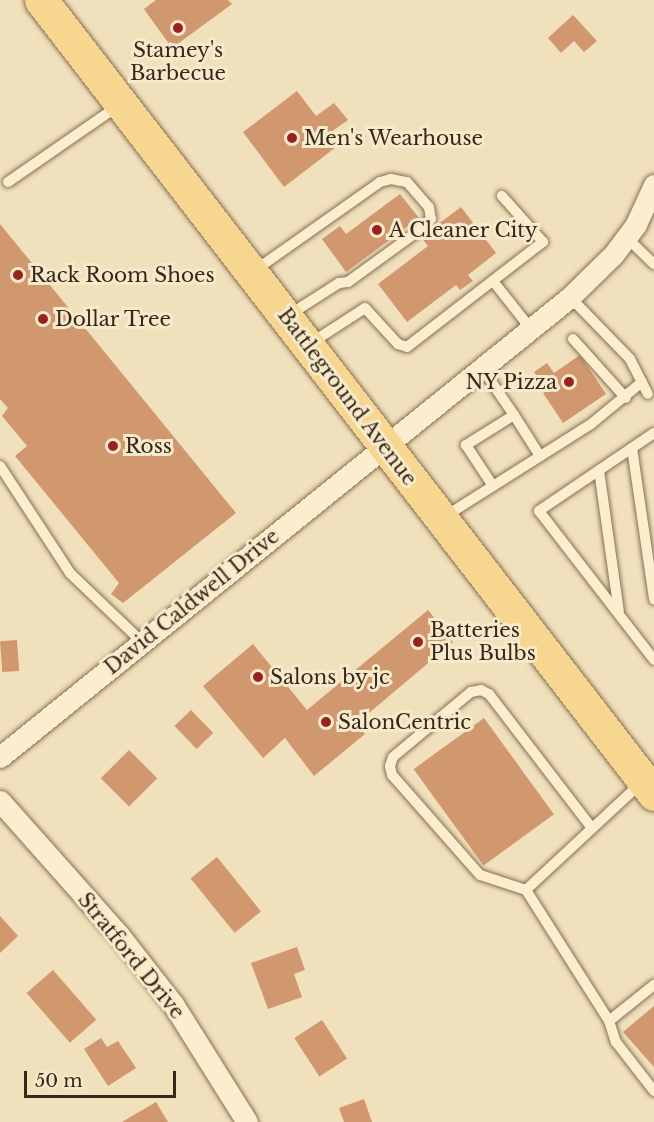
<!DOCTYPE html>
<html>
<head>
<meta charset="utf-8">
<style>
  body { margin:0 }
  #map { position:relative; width:654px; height:1122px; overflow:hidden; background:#f0e0bb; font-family:"Libre Baskerville",serif }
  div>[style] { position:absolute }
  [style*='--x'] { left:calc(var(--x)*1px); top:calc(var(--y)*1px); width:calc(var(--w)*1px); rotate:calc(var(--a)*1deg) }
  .building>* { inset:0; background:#d1976e; transform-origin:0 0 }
  .roads { filter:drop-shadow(0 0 2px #886f54) drop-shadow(0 0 2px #886f54) }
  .service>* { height:10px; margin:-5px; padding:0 5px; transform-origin:5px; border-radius:5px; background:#fbedce }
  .minor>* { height:21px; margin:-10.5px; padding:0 10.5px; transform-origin:10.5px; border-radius:10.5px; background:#fbedce }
  .primary>* { height:33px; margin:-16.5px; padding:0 16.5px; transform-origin:16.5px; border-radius:16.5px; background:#f7d68f }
  .dots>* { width:16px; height:16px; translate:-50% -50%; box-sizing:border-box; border:3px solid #f7eacb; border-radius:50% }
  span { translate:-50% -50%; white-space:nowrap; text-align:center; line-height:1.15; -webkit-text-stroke:6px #f7eacb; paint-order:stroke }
  .poi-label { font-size:20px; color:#36271a }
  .left { translate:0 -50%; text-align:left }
  .right { translate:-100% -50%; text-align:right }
  .street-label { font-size:20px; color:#36271a }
  .scale { position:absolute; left:24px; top:1071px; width:152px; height:27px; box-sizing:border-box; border:3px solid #36271a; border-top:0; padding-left:8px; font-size:18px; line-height:21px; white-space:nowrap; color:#36271a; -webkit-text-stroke:4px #f7eacb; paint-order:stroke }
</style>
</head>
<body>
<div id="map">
  <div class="building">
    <div style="clip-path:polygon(156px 0,228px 0,232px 4px,172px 48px,144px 9px)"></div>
    <div style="clip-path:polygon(573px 15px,597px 41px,584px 52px,574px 41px,561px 53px,548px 38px)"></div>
    <div style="clip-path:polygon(297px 91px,316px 116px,334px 103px,348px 120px,331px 132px,340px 144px,284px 187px,243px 132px)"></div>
    <div style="clip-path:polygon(400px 194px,419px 218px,346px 272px,322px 239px,340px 226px,346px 234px)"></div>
    <div style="clip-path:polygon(461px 207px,496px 253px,468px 275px,473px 281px,460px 290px,456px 285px,407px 322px,378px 284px,428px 246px,421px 237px)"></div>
    <div style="clip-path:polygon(0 224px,236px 513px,123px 603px,111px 594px,119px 583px,15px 456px,27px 446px,2px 416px,8px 408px,0 399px)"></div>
    <div style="clip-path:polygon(580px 355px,606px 394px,563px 423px,543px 393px,547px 391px,534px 372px,547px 363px,554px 373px)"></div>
    <div style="clip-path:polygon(428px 610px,453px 642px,356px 724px,365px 734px,314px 776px,285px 738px,263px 758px,203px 686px,253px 644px,307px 710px)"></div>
    <div style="left:17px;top:640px;width:31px;height:17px;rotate:86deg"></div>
    <div style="left:191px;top:710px;width:32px;height:23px;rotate:46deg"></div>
    <div style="left:484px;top:718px;width:119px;height:87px;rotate:54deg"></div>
    <div style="left:129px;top:750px;width:40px;height:40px;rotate:45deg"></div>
    <div style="left:217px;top:857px;width:70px;height:34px;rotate:51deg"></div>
    <div style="clip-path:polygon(0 916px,18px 936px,0 953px)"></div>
    <div style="clip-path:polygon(297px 947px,305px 970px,294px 974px,302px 997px,268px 1009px,251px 963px)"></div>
    <div style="left:53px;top:970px;width:66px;height:35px;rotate:49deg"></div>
    <div style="clip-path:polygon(654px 1006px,654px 1067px,623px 1032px)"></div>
    <div style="left:322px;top:1020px;width:46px;height:33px;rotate:57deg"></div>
    <div style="clip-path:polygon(101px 1038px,107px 1047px,118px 1041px,136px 1068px,108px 1086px,84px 1049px)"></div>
    <div style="clip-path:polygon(364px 1099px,372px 1122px,344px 1122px,339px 1108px)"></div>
    <div style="clip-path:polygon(156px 1102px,168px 1122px,122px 1122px)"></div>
  </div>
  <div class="roads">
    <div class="service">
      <div style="--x:8;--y:182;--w:135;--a:-34.7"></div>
      <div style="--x:626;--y:237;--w:39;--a:44"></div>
      <div style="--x:254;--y:271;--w:154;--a:-35.2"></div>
      <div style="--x:380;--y:182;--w:11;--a:-15"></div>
      <div style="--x:391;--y:179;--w:16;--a:11"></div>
      <div style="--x:407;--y:182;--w:33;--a:49"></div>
      <div style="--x:429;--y:207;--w:12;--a:81"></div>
      <div style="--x:431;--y:219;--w:14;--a:135"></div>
      <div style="--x:421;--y:229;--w:90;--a:144"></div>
      <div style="--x:348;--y:282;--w:9;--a:174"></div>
      <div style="--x:339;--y:283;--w:59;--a:147.4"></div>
      <div style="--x:493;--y:281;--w:61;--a:51.6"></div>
      <div style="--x:570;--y:297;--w:86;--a:45.9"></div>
      <div style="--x:630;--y:359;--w:39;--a:63"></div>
      <div style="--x:573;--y:339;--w:79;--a:48.1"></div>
      <div style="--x:311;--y:343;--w:64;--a:-32.9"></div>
      <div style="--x:365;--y:308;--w:49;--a:47.5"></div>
      <div style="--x:398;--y:344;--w:9;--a:18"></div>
      <div style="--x:407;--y:347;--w:172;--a:-37.7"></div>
      <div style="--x:543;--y:242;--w:62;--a:-131.7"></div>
      <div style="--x:482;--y:368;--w:57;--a:55.8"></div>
      <div style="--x:514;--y:415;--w:57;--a:148"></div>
      <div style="--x:466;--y:445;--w:49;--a:56.6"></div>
      <div style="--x:514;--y:415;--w:49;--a:57.6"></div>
      <div style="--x:654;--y:433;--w:139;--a:145.9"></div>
      <div style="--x:539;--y:511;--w:188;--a:52.3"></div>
      <div style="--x:632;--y:448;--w:153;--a:81.7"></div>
      <div style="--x:0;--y:466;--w:128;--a:56.8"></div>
      <div style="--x:70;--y:573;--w:100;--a:43.8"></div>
      <div style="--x:599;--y:470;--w:143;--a:82"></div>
      <div style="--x:444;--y:517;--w:174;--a:-32.3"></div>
      <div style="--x:591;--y:424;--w:66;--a:-39.5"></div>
      <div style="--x:641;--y:783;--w:157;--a:137.1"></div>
      <div style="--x:526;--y:890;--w:155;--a:57.6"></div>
      <div style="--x:609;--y:1021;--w:58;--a:-38.7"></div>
      <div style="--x:526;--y:890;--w:48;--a:-161.9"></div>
      <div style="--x:480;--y:875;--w:133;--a:-131.3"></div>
      <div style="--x:392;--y:775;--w:9;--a:-103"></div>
      <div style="--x:390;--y:766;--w:9;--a:-72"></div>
      <div style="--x:393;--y:757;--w:102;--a:-39.8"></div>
      <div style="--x:471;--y:692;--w:10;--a:-11"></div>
      <div style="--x:481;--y:690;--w:9;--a:27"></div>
      <div style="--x:489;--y:694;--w:169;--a:52.5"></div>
      <div style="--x:609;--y:1021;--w:22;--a:72"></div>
      <div style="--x:616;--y:1042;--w:62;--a:52.2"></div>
    </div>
    <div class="minor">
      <div style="--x:0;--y:757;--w:732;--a:-38.9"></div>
      <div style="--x:570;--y:297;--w:60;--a:-44.3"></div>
      <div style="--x:613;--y:255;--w:39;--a:-53"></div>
      <div style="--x:636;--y:224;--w:43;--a:-65.2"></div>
      <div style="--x:0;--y:801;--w:179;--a:48.4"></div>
      <div style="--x:119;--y:935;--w:88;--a:52"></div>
      <div style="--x:173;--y:1004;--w:139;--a:57.9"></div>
    </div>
    <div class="primary">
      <div style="--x:41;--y:0;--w:1003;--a:52.33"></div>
    </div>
  </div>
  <div class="dots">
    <div style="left:178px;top:28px;background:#9b2022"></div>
    <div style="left:292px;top:138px;background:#9b2022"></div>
    <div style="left:377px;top:230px;background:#9b2022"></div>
    <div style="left:18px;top:275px;background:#9b2022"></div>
    <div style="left:43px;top:319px;background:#9b2022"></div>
    <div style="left:569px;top:382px;background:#9b2022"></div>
    <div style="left:113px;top:446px;background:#9b2022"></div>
    <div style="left:418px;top:642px;background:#9b2022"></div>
    <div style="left:258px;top:677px;background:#9b2022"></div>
    <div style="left:326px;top:722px;background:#9b2022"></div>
  </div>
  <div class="poi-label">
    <span style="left:178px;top:62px">Stamey's<br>Barbecue</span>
    <span class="left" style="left:304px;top:138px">Men's Wearhouse</span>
    <span class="left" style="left:389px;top:230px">A Cleaner City</span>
    <span class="left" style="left:30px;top:275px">Rack Room Shoes</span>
    <span class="left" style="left:55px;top:319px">Dollar Tree</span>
    <span class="right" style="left:557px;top:382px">NY Pizza</span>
    <span class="left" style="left:125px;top:446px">Ross</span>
    <span class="left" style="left:430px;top:642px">Batteries<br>Plus Bulbs</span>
    <span class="left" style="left:270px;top:677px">Salons by jc</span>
    <span class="left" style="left:338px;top:722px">SalonCentric</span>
  </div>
  <div class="street-label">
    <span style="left:347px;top:397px;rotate:53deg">Battleground Avenue</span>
    <span style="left:192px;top:602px;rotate:-39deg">David Caldwell Drive</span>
    <span style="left:131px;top:956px;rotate:51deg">Stratford Drive</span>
  </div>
  <div class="scale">50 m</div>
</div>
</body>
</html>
